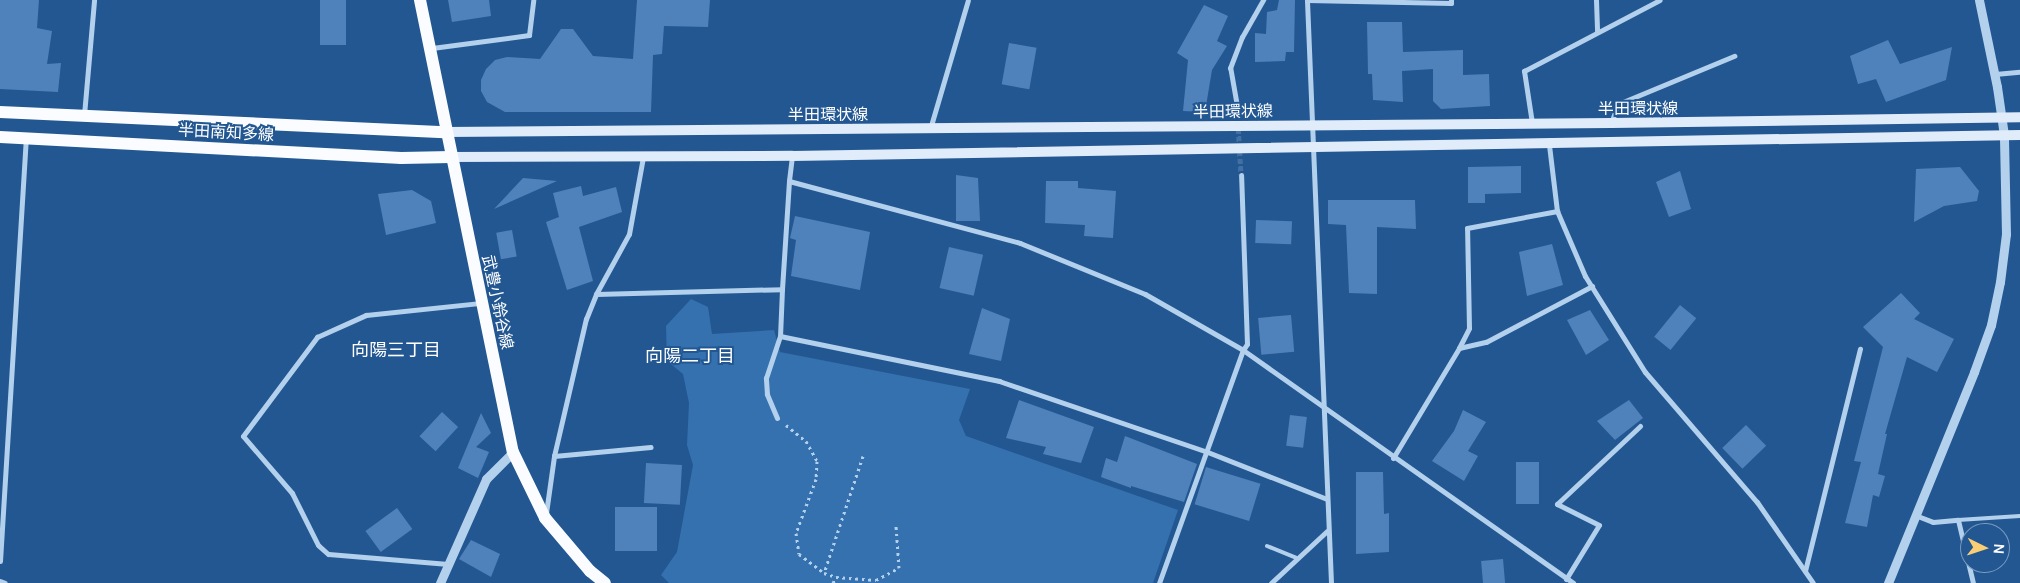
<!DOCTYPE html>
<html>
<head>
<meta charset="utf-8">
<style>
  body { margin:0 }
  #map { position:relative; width:2020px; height:583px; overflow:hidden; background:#225792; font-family:Manrope,"Noto Sans JP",sans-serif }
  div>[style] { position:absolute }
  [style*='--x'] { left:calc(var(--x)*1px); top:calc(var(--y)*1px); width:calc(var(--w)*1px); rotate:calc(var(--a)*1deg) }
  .green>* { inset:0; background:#3571af }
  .building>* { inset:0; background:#4f82ba; transform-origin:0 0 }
  .minor-tunnel>* { height:5px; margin-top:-2.5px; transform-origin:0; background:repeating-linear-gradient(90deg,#4370a2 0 5px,transparent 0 7.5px) }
  .path>* { height:3px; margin-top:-1.5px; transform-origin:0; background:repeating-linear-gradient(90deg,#b3d0ed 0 2.5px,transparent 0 6.5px) }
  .service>* { height:4px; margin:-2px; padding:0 2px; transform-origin:2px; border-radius:2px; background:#b3d0ed }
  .minor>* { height:5px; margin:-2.5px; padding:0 2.5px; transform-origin:2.5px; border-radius:2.5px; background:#b3d0ed }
  .tertiary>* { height:9px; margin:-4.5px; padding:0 4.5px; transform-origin:4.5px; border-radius:4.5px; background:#b3d0ed }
  .secondary>* { height:10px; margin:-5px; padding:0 5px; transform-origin:5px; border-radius:5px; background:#e0ecfa }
  .primary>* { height:12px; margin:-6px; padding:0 6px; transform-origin:6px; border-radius:6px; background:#fafcff }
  span { translate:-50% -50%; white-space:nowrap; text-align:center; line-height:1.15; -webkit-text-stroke:4px #225792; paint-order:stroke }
  .street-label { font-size:16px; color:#fff }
  .neighbourhood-label { font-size:18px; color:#fff }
  .north { position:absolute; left:1960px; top:523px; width:50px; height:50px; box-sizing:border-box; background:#225792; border:1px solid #7a9abe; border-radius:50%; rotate:94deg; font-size:14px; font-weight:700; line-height:20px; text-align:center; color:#fff }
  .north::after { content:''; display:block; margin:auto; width:18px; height:22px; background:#f9ce75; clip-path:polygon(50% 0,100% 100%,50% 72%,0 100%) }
</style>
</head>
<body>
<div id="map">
  <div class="green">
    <div style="clip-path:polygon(691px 299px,708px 307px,712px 334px,774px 330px,780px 352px,970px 389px,959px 420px,966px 436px,1178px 510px,1153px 583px,669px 583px,661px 575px,677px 552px,693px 465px,687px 445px,689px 403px,683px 374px,667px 361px,666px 326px)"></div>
  </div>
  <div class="building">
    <div style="clip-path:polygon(0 0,39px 0,37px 28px,52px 31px,47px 64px,61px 63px,58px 92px,0 89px)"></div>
    <div style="left:320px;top:0;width:26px;height:45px"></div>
    <div style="clip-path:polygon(448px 0,489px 0,491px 16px,452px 22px)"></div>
    <div style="clip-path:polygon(637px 0,710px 0,708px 27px,664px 26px,662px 54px,653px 55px,651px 112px,505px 112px,487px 102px,481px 91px,481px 80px,486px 69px,495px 60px,507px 57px,540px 59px,561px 29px,573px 29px,593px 56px,633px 59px)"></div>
    <div style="clip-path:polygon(1279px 0,1295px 0,1294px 52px,1286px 52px,1285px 61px,1255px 62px,1255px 33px,1266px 34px,1267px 12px,1277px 10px)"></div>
    <div style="clip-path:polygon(1204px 5px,1228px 16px,1217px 41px,1227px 46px,1212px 70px,1205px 112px,1183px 111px,1188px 60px,1177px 53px)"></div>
    <div style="clip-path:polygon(1367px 22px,1402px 22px,1403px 52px,1463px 50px,1463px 75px,1489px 74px,1490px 106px,1441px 109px,1433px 101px,1433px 69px,1402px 71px,1403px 102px,1373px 100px,1372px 74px,1368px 74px)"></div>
    <div style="clip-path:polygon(1888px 40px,1900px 64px,1952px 47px,1946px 80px,1886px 102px,1876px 79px,1858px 84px,1850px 56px)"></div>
    <div style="left:1009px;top:43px;width:28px;height:42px;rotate:10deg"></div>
    <div style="clip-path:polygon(1521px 166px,1521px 193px,1485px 194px,1485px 203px,1468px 203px,1468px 167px)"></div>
    <div style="clip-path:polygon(1960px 167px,1979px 191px,1977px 201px,1944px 206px,1914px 222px,1916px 169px)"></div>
    <div style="clip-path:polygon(1680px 171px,1691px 209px,1669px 217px,1656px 182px)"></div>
    <div style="clip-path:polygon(956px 175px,978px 178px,980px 221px,956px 221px)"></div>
    <div style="clip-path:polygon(523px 178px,557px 181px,494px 209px)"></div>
    <div style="clip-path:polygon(1046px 181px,1078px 181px,1078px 188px,1116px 191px,1113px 238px,1084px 236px,1085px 225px,1045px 223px)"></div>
    <div style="clip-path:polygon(581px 186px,583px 196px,616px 187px,622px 212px,579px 227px,593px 281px,567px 290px,546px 222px,559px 217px,553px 193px)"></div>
    <div style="clip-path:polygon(412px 190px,431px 201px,436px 223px,386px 235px,378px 194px)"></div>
    <div style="clip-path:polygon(1328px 200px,1415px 200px,1416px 229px,1377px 227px,1377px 294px,1349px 293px,1346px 225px,1328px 224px)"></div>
    <div style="clip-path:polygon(795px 216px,870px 232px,860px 290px,791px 276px,796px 240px,790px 238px)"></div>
    <div style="left:1256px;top:220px;width:36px;height:23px;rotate:2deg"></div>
    <div style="left:512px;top:230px;width:27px;height:16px;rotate:80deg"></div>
    <div style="clip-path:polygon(1552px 244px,1563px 285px,1527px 296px,1519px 252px)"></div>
    <div style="left:949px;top:247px;width:35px;height:42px;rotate:13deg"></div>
    <div style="clip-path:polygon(1901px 293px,1920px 313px,1914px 319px,1954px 339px,1937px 372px,1907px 357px,1885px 434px,1887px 434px,1878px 474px,1885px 476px,1879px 497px,1873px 495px,1867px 527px,1845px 523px,1861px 462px,1854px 461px,1883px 347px,1863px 327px)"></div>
    <div style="left:1680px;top:305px;width:21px;height:41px;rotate:39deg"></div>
    <div style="clip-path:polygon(982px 308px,1010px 319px,1001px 361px,969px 354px)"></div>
    <div style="clip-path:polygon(1590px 310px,1609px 340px,1586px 355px,1567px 320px)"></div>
    <div style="left:1291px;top:315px;width:37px;height:33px;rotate:85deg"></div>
    <div style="clip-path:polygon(1019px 400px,1094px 427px,1081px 463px,1043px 454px,1046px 447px,1006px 438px)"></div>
    <div style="clip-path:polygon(1629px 400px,1643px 418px,1615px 440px,1597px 421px)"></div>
    <div style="clip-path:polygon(1463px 410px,1486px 422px,1468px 451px,1478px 456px,1464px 481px,1432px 461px,1454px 431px)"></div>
    <div style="left:442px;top:412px;width:22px;height:33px;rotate:43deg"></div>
    <div style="clip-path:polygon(481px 413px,491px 433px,476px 447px,489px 452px,478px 478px,458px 468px)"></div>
    <div style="left:1290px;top:415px;width:17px;height:31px;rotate:7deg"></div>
    <div style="left:1746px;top:425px;width:29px;height:33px;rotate:46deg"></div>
    <div style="clip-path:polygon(1125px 436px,1197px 464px,1184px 502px,1131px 486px,1131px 488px,1101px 477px,1106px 458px,1117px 462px)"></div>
    <div style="left:1516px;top:462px;width:23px;height:42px"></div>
    <div style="left:646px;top:463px;width:36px;height:40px;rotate:3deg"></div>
    <div style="left:1206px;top:467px;width:57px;height:39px;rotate:17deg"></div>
    <div style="clip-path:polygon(1356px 472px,1383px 472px,1384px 514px,1389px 513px,1389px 552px,1356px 554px)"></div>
    <div style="left:615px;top:507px;width:42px;height:44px"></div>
    <div style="left:397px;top:508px;width:26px;height:39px;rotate:54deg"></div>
    <div style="clip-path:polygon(471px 540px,500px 554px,491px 577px,459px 559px)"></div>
    <div style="left:1503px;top:559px;width:24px;height:22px;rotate:85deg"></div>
  </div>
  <div class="minor-tunnel">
    <div style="--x:1237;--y:106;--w:69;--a:86.7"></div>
  </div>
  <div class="path">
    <div style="--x:786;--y:425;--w:26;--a:39"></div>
    <div style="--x:806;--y:441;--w:23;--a:61"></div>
    <div style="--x:817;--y:461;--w:18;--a:93"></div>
    <div style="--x:816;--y:479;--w:58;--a:110.3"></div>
    <div style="--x:796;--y:533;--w:21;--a:82"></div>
    <div style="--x:799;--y:554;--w:31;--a:37"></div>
    <div style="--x:863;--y:456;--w:123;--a:108.4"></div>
    <div style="--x:824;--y:573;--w:13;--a:18"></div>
    <div style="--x:836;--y:577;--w:40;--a:4.3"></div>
    <div style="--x:876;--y:580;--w:26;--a:-28"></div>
    <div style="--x:899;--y:568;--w:42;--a:-94.1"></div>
    <div style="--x:833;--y:583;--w:7;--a:-63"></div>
  </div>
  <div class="service">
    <div style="--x:1958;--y:520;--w:62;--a:-3.7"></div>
    <div style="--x:1267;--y:546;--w:31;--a:22"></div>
  </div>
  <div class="minor">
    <div style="--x:1596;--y:0;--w:32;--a:88"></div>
    <div style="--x:432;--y:48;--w:98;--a:-7.6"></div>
    <div style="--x:529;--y:35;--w:35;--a:-83"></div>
    <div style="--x:1995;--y:74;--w:25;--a:-5"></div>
    <div style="--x:1237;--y:106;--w:39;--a:-100"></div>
    <div style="--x:1230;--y:68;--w:33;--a:-69"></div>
    <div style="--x:1242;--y:37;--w:43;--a:-60.4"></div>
    <div style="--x:84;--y:115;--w:115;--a:-85"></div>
    <div style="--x:1532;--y:123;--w:53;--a:-98.7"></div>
    <div style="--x:1524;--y:71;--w:153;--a:-27.6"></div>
    <div style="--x:1611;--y:123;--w:20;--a:-70"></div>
    <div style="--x:1618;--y:104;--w:126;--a:-22.5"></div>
    <div style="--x:930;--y:129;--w:134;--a:-73.6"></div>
    <div style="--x:1549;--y:145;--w:66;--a:83.1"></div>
    <div style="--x:1557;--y:211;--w:71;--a:66.7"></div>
    <div style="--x:1585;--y:276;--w:113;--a:58"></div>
    <div style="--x:1645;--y:372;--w:172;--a:49.3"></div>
    <div style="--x:1757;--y:502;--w:98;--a:55.3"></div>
    <div style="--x:792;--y:156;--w:25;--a:97"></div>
    <div style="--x:789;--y:181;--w:239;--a:15"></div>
    <div style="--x:1020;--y:243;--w:135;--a:22.2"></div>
    <div style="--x:1145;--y:294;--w:113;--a:29.7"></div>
    <div style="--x:1243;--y:350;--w:7;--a:-56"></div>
    <div style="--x:1247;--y:344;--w:169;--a:-92"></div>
    <div style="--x:782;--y:289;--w:47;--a:92.4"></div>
    <div style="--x:780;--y:336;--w:224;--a:11.6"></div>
    <div style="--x:999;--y:381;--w:218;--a:18.8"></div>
    <div style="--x:1205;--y:451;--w:131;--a:21.5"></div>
    <div style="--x:596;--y:294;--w:68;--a:-61.2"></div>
    <div style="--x:629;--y:234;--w:78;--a:-79.7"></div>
    <div style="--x:1459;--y:348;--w:22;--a:-63"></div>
    <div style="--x:1469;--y:328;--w:100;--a:-91.1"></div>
    <div style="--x:1467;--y:228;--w:92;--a:-10.7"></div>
    <div style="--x:777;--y:418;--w:26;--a:-113"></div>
    <div style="--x:767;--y:394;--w:16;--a:-94"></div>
    <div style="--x:766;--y:378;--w:44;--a:-71.6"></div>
    <div style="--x:554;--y:456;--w:97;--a:-5.3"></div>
    <div style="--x:1393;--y:458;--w:128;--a:-59"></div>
    <div style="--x:1459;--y:348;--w:28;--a:-13"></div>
    <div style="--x:1486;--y:342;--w:120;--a:-27.8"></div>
    <div style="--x:546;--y:513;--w:58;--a:-82"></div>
    <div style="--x:554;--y:456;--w:141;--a:-76.9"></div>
    <div style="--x:586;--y:319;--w:27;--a:-68"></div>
    <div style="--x:596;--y:294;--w:186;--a:-1.5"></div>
    <div style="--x:782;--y:289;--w:108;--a:-86.3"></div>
    <div style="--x:1915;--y:515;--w:19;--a:21"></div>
    <div style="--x:1933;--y:522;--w:25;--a:-5"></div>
    <div style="--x:1958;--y:520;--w:65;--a:76.6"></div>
    <div style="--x:0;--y:561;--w:422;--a:-86.5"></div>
    <div style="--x:448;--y:564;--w:120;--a:-175.2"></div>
    <div style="--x:328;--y:554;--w:13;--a:-138"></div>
    <div style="--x:318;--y:545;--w:58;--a:-116.6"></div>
    <div style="--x:292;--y:493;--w:75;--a:-130.7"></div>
    <div style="--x:243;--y:436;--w:124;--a:-53.2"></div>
    <div style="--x:317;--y:337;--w:54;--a:-24.2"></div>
    <div style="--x:366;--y:315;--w:116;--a:-6"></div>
    <div style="--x:1805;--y:571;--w:229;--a:-76.1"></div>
    <div style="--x:1566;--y:579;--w:63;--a:-58.6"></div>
    <div style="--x:1599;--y:525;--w:47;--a:-153.4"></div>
    <div style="--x:1557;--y:504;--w:114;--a:-43.2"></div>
    <div style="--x:0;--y:581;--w:5;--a:22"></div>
    <div style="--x:1159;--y:583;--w:248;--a:-70.2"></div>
    <div style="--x:1243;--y:350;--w:404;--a:35.2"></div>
    <div style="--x:1271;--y:583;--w:76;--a:-42.9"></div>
    <div style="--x:1331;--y:583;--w:583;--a:-92.36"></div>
    <div style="--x:1307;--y:0;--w:144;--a:1.2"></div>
    <div style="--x:1451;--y:3;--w:3;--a:-90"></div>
  </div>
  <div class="tertiary">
    <div style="--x:440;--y:583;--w:114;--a:-66.1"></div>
    <div style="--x:486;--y:479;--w:38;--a:-45"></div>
    <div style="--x:1888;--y:583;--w:228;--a:-67.8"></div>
    <div style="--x:1974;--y:372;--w:50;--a:-70.1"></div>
    <div style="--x:1991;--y:325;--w:44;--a:-78.2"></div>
    <div style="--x:2000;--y:282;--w:48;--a:-82.9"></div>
    <div style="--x:2006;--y:234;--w:99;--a:-91.2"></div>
    <div style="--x:2004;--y:135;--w:49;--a:-98.3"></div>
    <div style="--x:1997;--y:87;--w:89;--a:-101.7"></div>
  </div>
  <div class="secondary">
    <div style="--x:445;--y:132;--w:1166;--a:-0.44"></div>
    <div style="--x:1611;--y:123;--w:409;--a:-0.8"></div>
    <div style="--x:451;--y:157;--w:341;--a:-0.2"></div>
    <div style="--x:792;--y:156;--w:1228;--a:-0.98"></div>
  </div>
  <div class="primary">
    <div style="--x:420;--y:0;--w:461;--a:78.4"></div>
    <div style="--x:513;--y:452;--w:73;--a:64.1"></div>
    <div style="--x:545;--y:518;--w:70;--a:49.7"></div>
    <div style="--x:590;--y:571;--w:19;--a:39"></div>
    <div style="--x:0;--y:112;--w:445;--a:2.6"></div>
    <div style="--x:0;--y:137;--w:402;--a:3"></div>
    <div style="--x:401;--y:158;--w:50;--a:-1.1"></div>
  </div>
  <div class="street-label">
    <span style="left:1638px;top:108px">半田環状線</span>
    <span style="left:1233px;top:111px;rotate:-1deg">半田環状線</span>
    <span style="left:828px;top:114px">半田環状線</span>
    <span style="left:226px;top:132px;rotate:3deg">半田南知多線</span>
    <span style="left:498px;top:302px;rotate:78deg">武豊小鈴谷線</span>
  </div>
  <div class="neighbourhood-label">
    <span style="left:396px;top:349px">向陽三丁目</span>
    <span style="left:690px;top:355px">向陽二丁目</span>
  </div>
  <div class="north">N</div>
</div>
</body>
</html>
